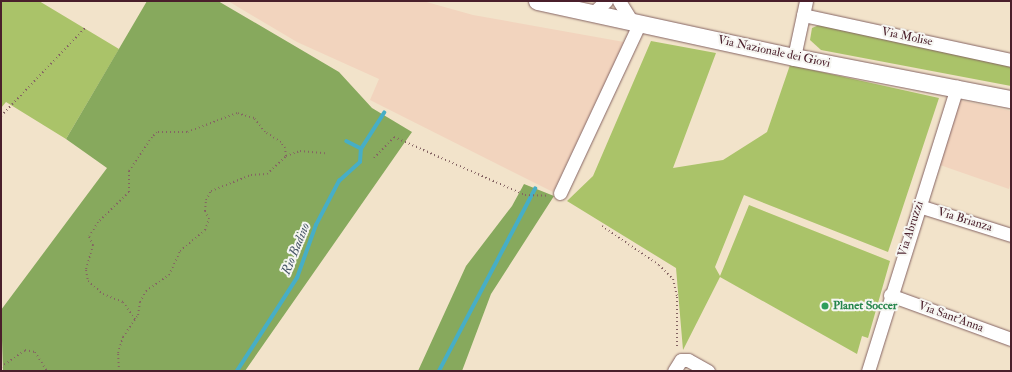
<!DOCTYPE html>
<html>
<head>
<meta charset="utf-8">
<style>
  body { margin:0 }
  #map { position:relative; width:1012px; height:372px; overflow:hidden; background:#f2e3ca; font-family:"IM FELL Double Pica",serif }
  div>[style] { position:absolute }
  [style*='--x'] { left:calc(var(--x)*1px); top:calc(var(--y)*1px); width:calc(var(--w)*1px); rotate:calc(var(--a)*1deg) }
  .built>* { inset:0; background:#f2d4be }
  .green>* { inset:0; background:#aac369 }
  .forest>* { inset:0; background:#87a95d }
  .stream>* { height:3.5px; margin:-1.75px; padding:0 1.75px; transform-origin:1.75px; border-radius:1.75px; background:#47aec6 }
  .path>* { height:2px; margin-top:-1px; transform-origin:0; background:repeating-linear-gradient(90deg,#856463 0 1px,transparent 0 4px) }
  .roads { filter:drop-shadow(0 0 1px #856463) drop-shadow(0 0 1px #856463) }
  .minor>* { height:13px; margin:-6.5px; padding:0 6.5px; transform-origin:6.5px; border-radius:6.5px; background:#fff }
  .major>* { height:17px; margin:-8.5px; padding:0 8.5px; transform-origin:8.5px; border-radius:8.5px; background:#fff }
  .dots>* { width:11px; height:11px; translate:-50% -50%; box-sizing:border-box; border:2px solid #f6f6f2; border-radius:50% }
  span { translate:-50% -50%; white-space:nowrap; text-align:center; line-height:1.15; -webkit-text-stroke:4px #f6f6f2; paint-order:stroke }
  .street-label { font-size:12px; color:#4a1f2b }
  .leisure-label { font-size:12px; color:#27864d; font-weight:700 }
  .left { translate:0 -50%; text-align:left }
  .water-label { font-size:13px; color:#495869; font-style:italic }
  .frame { position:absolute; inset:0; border:2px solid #4a1f2b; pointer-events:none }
</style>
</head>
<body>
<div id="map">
  <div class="built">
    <div style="clip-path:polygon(228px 1px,423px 1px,473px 15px,624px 42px,553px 192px,370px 100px,379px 79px,297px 42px)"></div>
    <div style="clip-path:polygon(959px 100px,1011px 111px,1011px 181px,1009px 189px,940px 165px)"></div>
  </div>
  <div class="green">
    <div style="clip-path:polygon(1px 1px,39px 1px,119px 49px,66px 139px,6px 102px,1px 108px)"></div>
    <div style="clip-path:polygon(819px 25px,1011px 65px,1011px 86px,821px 50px,810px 40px,812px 28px)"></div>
    <div style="clip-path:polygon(651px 41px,716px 53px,673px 168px,723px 160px,767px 132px,790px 65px,939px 98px,888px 252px,744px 195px,715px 267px,720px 276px,749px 205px,890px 261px,868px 338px,862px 336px,857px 354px,720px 277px,683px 350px,676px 268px,567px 201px,593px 176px)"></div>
  </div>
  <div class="forest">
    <div style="clip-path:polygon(147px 1px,218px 1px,339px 72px,372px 108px,412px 132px,245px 371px,3px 371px,1px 310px,107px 168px,66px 139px)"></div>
    <div style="clip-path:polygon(524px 184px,554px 196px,491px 294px,462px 371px,418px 371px,466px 266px,512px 206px)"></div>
  </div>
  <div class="stream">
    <div style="--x:361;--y:149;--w:43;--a:-57.4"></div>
    <div style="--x:237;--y:371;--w:111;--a:-57.2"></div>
    <div style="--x:297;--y:278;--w:56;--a:-70.3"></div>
    <div style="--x:316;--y:225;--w:50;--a:-62.4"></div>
    <div style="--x:339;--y:181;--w:28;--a:-42"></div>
    <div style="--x:360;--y:162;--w:13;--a:-86"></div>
    <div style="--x:361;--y:149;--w:16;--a:-153"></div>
    <div style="--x:439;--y:371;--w:206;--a:-62.2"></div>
  </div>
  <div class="path">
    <div style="--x:1;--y:116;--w:122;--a:-46.3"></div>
    <div style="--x:286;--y:156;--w:15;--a:-20"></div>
    <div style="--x:300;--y:151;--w:25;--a:5"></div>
    <div style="--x:374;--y:158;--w:29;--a:-46"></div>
    <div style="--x:394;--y:137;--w:143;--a:23.9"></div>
    <div style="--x:525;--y:195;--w:24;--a:2"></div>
    <div style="--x:602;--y:226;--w:69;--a:34.4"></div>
    <div style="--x:659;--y:265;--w:20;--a:45"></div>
    <div style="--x:673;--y:279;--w:18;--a:77"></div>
    <div style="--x:677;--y:297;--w:51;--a:90"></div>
    <div style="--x:1;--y:367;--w:29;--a:-35"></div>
    <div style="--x:25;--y:350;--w:10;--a:11"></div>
    <div style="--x:35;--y:352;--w:22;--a:58"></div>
    <div style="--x:119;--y:371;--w:18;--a:-93"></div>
    <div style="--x:118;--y:353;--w:17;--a:-73"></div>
    <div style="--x:123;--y:337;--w:27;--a:-56"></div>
    <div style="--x:138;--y:315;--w:13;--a:-81"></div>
    <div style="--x:140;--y:302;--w:13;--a:-61"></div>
    <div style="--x:146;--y:291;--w:28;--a:-35"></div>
    <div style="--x:169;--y:275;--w:26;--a:-65"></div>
    <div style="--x:180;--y:251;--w:33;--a:-40"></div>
    <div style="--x:205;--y:230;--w:12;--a:-70"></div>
    <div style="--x:209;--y:219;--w:9;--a:-117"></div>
    <div style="--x:205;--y:211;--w:11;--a:-85"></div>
    <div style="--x:206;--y:200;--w:10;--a:-61"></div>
    <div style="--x:211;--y:191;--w:43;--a:-21.8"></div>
    <div style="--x:251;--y:175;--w:16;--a:-4"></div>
    <div style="--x:267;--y:174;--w:26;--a:-43"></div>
    <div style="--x:286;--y:156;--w:8;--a:-97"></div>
    <div style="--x:285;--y:148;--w:7;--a:-124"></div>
    <div style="--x:281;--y:142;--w:19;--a:-148"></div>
    <div style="--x:265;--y:132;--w:18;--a:-128"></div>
    <div style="--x:254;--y:118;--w:18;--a:-164"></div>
    <div style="--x:237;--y:113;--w:53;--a:159.2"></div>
    <div style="--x:187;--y:132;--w:30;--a:180"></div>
    <div style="--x:157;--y:132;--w:7;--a:135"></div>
    <div style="--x:152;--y:137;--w:41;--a:124.1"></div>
    <div style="--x:129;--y:171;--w:21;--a:90"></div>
    <div style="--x:129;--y:192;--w:43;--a:135.9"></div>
    <div style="--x:98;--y:222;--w:17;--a:121"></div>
    <div style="--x:89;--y:237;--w:9;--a:63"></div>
    <div style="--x:93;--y:245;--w:26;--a:106"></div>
    <div style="--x:86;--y:270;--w:11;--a:80"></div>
    <div style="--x:88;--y:281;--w:20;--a:41"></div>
    <div style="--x:103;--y:294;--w:22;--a:22"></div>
    <div style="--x:123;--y:302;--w:21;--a:55"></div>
  </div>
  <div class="roads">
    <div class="minor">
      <div style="--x:619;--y:1;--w:25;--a:58"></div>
      <div style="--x:593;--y:13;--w:18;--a:-43"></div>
      <div style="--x:803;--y:15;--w:213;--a:12.2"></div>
      <div style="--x:794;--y:57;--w:57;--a:-77.9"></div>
      <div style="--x:560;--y:193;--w:187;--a:-64.9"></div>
      <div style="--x:919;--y:206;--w:96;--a:17.5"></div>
      <div style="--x:890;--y:295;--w:129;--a:20"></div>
      <div style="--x:674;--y:371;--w:13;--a:-58"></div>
      <div style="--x:681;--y:360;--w:7;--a:0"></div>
      <div style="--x:688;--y:360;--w:23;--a:29"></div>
      <div style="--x:868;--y:371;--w:298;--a:-72.6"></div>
    </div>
    <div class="major">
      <div style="--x:537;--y:1;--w:263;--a:12.3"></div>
      <div style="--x:794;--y:57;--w:221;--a:11"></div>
    </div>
  </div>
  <div class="dots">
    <div style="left:825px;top:306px;background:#2e9e5b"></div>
  </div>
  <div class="street-label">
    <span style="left:907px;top:37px;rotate:12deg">Via Molise</span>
    <span style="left:774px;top:52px;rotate:12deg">Via Nazionale dei Giovi</span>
    <span style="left:965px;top:220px;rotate:17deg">Via Brianza</span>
    <span style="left:911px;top:229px;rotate:-72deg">Via Abruzzi</span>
    <span style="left:951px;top:317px;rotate:20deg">Via Sant'Anna</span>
  </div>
  <div class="leisure-label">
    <span class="left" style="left:833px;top:306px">Planet Soccer</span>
  </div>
  <div class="water-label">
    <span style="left:296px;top:249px;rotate:-68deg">Rio Badino</span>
  </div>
  <div class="frame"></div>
</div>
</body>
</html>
